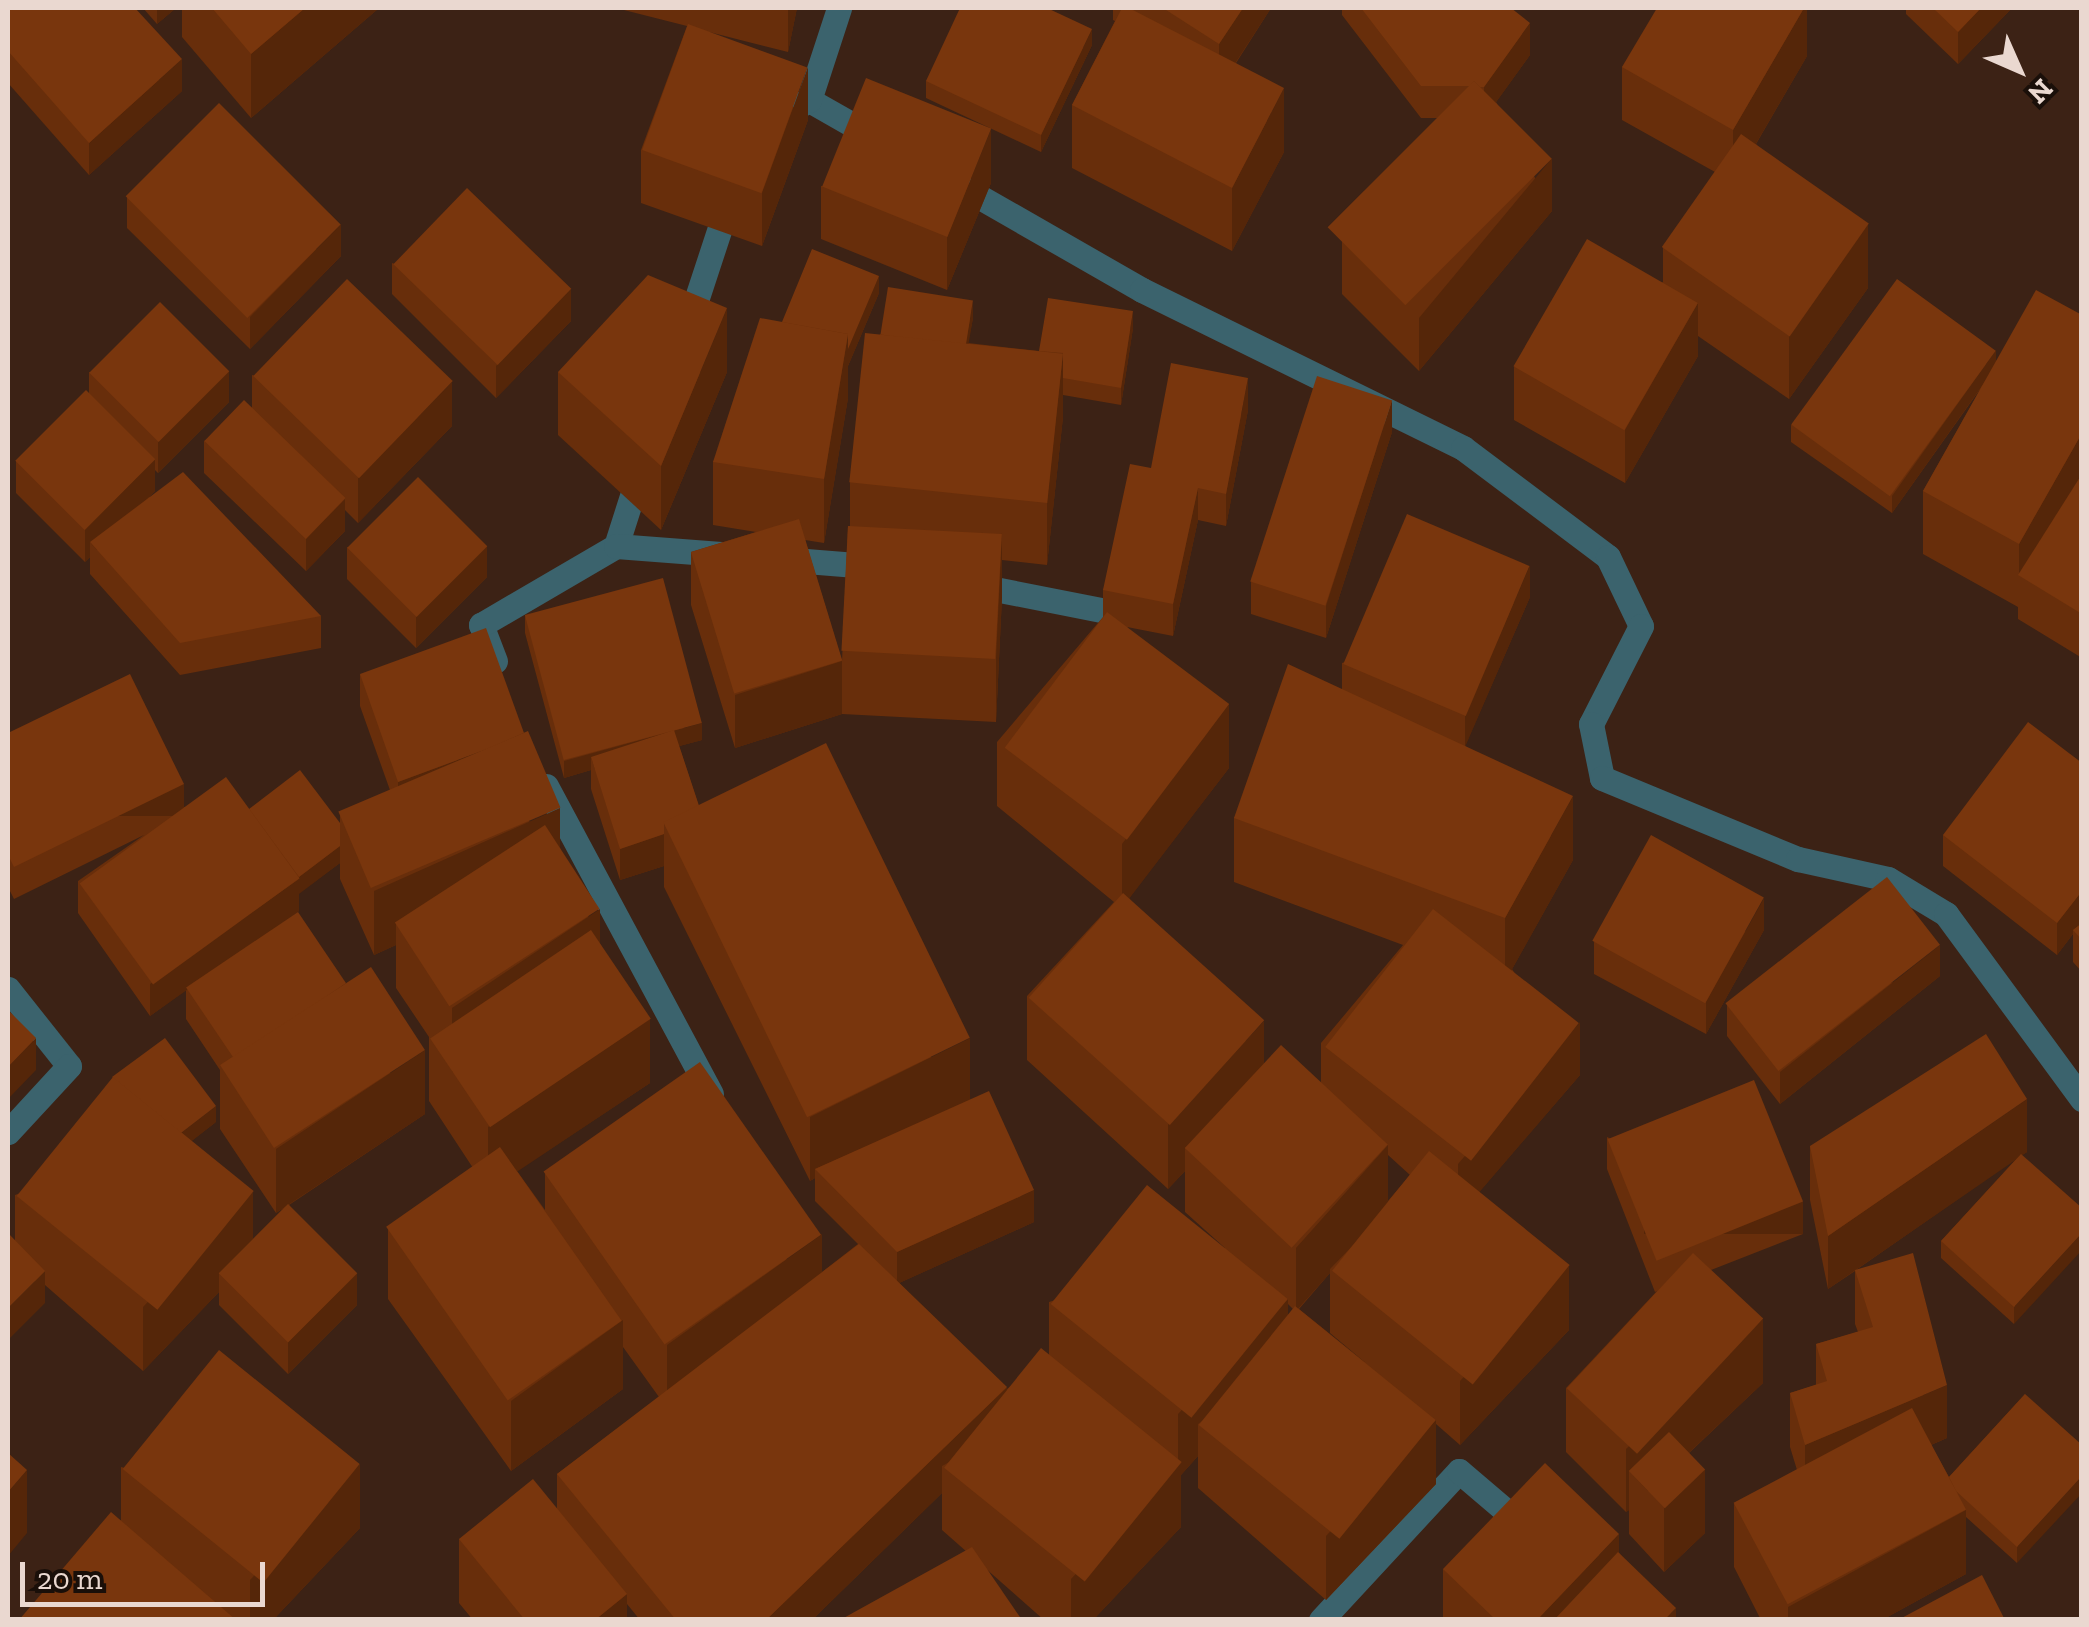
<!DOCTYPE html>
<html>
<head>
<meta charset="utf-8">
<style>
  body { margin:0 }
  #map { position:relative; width:2089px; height:1627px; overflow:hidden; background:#3c2215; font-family:"Zilla Slab",serif }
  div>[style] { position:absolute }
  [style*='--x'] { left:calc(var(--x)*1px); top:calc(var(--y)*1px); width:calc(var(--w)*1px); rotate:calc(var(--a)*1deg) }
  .minor>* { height:25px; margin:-12.5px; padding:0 12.5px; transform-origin:12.5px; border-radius:12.5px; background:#3b636d }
  .wall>* { inset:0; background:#682e0b }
  .shaded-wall>* { inset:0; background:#552609; transform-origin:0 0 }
  .building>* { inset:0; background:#79360d; transform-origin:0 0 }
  span { translate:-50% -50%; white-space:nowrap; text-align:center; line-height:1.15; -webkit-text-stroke:8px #1a0f09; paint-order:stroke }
  .frame { position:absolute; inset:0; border:10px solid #ead8d0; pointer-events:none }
  .north { position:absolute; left:1969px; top:20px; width:100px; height:100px; -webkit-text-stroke:8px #1a0f09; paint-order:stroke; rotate:135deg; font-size:28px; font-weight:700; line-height:40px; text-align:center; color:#ead8d0 }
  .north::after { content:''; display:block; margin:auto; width:35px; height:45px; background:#ead8d0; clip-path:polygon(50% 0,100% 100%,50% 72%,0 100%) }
  .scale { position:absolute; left:20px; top:1562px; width:245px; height:45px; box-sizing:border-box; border:5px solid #ead8d0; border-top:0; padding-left:12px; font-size:30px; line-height:35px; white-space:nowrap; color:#ead8d0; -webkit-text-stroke:8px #1a0f09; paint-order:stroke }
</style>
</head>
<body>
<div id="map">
  <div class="minor">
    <div style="--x:809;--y:100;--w:75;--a:29.6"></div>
    <div style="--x:798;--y:106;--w:13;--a:-29"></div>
    <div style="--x:809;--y:100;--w:97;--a:-71.9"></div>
    <div style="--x:957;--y:184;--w:213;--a:29.8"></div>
    <div style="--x:1142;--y:290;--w:358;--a:26.2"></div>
    <div style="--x:1463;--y:448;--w:181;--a:36.9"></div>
    <div style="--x:1608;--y:557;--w:76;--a:64.4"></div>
    <div style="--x:1641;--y:626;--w:110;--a:117"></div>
    <div style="--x:1591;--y:724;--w:55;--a:78.5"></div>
    <div style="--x:1602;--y:778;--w:212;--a:22.5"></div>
    <div style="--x:1798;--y:859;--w:92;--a:12.5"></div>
    <div style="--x:1888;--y:879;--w:68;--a:31.1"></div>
    <div style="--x:1946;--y:914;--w:230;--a:53.7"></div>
    <div style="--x:687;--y:328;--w:135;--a:-71.8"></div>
    <div style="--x:616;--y:546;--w:79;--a:-72.3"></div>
    <div style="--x:781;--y:559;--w:100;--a:4.6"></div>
    <div style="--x:969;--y:584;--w:141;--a:11.1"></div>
    <div style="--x:495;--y:661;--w:39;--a:-111"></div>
    <div style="--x:481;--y:625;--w:156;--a:-30.3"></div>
    <div style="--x:616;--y:546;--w:105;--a:4.4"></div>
    <div style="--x:546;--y:786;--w:349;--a:61.8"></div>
    <div style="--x:8;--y:989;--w:98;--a:51.6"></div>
    <div style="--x:69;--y:1066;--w:90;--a:132.7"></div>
    <div style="--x:1321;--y:1620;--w:203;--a:-47.2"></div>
    <div style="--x:1459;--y:1471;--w:88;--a:40.4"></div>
  </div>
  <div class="wall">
    <div style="clip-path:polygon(8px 8px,182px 91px,89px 175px,8px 83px)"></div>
    <div style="clip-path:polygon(143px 8px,176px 8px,157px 24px)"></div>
    <div style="clip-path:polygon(182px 8px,379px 8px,251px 118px,182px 37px)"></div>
    <div style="clip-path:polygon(616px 8px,797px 8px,788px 52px,709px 32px,808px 120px,762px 246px,641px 203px,641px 150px,687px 26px)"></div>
    <div style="clip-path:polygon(1113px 8px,1271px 8px,1236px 63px,1284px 152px,1232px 251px,1072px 168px,1072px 105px,1115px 21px,1113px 20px)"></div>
    <div style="clip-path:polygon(1342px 8px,1511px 8px,1530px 55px,1496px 102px,1552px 211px,1419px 371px,1342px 294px,1342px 241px,1444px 118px,1421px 118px,1342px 15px)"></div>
    <div style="clip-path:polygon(1804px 8px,1807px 8px,1807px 56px,1756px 144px,1868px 288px,1789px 399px,1698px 336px,1698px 356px,1625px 483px,1514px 420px,1514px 367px,1663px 282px,1663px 248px,1715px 172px,1622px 120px,1622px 67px)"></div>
    <div style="clip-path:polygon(1906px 8px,2012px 8px,1958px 64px,1906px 14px)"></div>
    <div style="clip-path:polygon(1092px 45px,1041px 152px,926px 98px,926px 81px)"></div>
    <div style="clip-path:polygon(991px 183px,947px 290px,821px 239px,821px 186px)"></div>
    <div style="clip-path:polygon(127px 197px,341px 256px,250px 349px,127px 228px)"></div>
    <div style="clip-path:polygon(392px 263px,571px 321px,496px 398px,392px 294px)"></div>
    <div style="clip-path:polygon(879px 293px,848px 366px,848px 398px,824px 543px,805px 540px,842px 661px,848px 526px,850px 526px,850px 482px,880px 334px,973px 318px,968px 343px,1039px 351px,1133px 328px,1121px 405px,1063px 395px,1063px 417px,1047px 565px,1002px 560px,1002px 597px,996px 722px,842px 714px,735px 748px,691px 605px,691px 552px,756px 532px,713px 525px,713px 462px,782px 322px)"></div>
    <div style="clip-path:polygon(2082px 315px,2082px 658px,2018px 619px,2018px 607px,1923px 554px,1923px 491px,1981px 388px,1892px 513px,1791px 442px,1791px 425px,1996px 361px)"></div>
    <div style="clip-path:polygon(89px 372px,229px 402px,158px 473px,155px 470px,155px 491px,149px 497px,321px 616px,321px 648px,180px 675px,90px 574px,90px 557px,85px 562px,16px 493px,16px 461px,89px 393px)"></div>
    <div style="clip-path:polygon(558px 372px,727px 372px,661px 530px,558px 435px)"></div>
    <div style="clip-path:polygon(252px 375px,452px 426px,358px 523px,345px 510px,345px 531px,306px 571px,204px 473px,204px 441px,252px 408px)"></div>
    <div style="clip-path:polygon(evenodd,1248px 410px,1226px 526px,1198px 520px,1173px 636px,1127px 627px,1229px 768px,1129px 898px,1264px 1063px,1321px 1082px,1321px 1043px,1403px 945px,1234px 882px,1234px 818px,1342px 690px,1342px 663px,1530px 597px,1465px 746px,1573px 860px,1512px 969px,1580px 1075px,1479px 1192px,1569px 1330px,1460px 1445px,1436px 1424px,1436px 1484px,1326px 1600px,1198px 1488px,1198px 1456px,1181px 1475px,1181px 1527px,1093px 1620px,1044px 1620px,942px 1530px,942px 1493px,812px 1620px,640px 1620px,627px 1604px,627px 1620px,473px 1620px,459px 1603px,459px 1539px,557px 1508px,557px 1474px,659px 1397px,623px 1347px,623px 1389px,511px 1471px,388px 1299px,388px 1229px,473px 1168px,429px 1101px,429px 1037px,396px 988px,396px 945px,374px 955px,340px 879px,340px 863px,299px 893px,299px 911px,271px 930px,425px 1114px,289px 1205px,357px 1305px,288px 1374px,219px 1305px,219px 1292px,143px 1371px,45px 1285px,45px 1303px,15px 1241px,15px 1195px,216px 1122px,191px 1141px,253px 1239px,284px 1208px,276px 1213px,220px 1129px,220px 1070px,186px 1019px,186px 990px,150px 1016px,78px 913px,78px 881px,144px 835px,14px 899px,8px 887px,8px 733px,184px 807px,249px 809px,340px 823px,340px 815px,391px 793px,360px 706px,360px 674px,560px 848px,600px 944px,650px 1083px,517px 1171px,545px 1210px,545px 1173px,822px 1272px,858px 1244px,815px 1201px,815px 1178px,810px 1181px,664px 887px,664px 866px,620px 880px,591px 789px,591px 770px,564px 778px,525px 633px,525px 616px,702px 740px,679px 746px,699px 806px,970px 1099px,1034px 1222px,899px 1283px,1007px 1389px,1049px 1355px,1049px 1302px,1225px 1248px,1185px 1212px,1185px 1171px,1168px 1189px,1027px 1060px,1027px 996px,1114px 902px,997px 806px,997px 742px,1103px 617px,1103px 590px,1151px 468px,1248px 410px,1388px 1155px,1410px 1175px,1388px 1201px,1388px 1155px,1248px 410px,1330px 1273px,1330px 1333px,1367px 1364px,1299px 1309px,1330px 1273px,1248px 410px,1288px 1304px,1293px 1309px,1288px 1316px,1288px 1304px)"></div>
    <div style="clip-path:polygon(1392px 432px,1326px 638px,1251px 614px,1251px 582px)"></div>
    <div style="clip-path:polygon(347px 547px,487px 577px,416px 648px,347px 579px)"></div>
    <div style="clip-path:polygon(2082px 763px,2082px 972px,2073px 962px,2073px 934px,2057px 955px,1943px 866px,1943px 835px)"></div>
    <div style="clip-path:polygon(1764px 930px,1706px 1034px,1594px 974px,1594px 942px)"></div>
    <div style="clip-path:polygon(1940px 976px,1780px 1104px,1727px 1036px,1727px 1005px)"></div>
    <div style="clip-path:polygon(1607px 1137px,1803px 1234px,1711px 1270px,1763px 1383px,1689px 1453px,1705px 1533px,1664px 1572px,1629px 1534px,1629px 1510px,1626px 1512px,1566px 1452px,1566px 1388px,1657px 1291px,1655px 1292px,1607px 1169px)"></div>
    <div style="clip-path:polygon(1810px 1146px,2027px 1152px,2022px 1155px,2014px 1324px,1941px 1258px,1941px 1241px,2017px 1158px,1856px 1270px,1947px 1438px,1931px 1445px,1949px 1477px,2025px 1394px,2017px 1563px,1966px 1517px,1966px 1574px,1882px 1620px,1761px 1620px,1734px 1567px,1734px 1504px,1797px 1470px,1790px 1447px,1790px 1393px,1816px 1385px,1816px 1344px,1858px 1332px,1855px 1324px,1855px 1271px,1828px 1289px,1810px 1200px)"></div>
    <div style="clip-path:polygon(121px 1467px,360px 1528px,273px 1620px,19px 1620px,121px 1520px)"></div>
    <div style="clip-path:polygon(1619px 1553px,1676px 1620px,1443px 1620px,1443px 1569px)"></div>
  </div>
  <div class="shaded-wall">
    <div style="clip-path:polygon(157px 8px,176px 8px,157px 24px)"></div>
    <div style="clip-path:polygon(305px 8px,379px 8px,251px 118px,251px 54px)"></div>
    <div style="clip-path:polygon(788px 8px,797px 8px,788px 52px)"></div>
    <div style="clip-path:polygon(1243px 8px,1271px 8px,1219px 88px,1219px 44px)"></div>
    <div style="clip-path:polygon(1804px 8px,1807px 8px,1807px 56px,1733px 183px,1733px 130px)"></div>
    <div style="clip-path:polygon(1981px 8px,2012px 8px,1958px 64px,1958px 32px)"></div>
    <div style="clip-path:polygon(1530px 23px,1530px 55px,1484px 119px,1484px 87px)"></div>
    <div style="clip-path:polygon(1092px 29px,1092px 45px,1041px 152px,1041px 135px)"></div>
    <div style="clip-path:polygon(182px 59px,182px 91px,89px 175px,89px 143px)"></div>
    <div style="clip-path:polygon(808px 67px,808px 120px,762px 246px,762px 193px)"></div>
    <div style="clip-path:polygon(1284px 88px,1284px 152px,1232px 251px,1232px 188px)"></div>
    <div style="clip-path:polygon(991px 129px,991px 183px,947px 290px,947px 237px)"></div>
    <div style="clip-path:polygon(1552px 158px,1552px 211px,1419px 371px,1419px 318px)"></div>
    <div style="clip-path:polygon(341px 224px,341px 256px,250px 349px,250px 317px)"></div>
    <div style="clip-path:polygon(1868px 224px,1868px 288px,1789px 399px,1789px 335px)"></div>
    <div style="clip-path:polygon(879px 276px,879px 293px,848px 366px,848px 398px,824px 543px,824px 479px,848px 334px)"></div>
    <div style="clip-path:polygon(571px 289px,571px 321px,496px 398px,496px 366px)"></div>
    <div style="clip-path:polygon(973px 301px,973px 318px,960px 393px,960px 377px)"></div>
    <div style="clip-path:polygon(1698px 303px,1698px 356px,1625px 483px,1625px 430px)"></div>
    <div style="clip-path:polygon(727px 308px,727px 372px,661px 530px,661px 466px)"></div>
    <div style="clip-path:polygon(1133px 311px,1133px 328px,1121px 405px,1121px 388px)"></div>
    <div style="clip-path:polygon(1996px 350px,1996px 366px,1892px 513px,1892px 496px)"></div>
    <div style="clip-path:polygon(1063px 353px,1063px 417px,1047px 565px,1047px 501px)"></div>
    <div style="clip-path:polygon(229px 371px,229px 402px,158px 473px,158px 441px)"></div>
    <div style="clip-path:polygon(1248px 378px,1248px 410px,1226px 526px,1226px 494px)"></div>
    <div style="clip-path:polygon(452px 382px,452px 426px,358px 523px,358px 478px)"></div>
    <div style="clip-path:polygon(1392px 400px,1392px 432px,1326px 638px,1326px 606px)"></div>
    <div style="clip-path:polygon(2082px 433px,2082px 497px,2019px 576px,2019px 544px)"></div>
    <div style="clip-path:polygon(155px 459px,155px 491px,97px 550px,90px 542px,90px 557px,85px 562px,85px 530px)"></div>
    <div style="clip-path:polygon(1198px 488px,1198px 520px,1173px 636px,1173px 604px)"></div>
    <div style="clip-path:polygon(345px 499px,345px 531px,306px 571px,306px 539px)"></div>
    <div style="clip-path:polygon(1002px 533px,1002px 597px,996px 722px,996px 658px)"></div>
    <div style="clip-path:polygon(487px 546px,487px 577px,416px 648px,416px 616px)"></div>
    <div style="clip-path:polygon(1530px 565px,1530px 597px,1465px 747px,1465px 715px)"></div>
    <div style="clip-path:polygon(842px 661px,842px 714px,735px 748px,735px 695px)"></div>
    <div style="clip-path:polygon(1229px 704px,1229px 768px,1122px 908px,1122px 844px)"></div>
    <div style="clip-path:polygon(702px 723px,702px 740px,595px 769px,591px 757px,591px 770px,564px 778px,564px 761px)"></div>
    <div style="clip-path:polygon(525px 735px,398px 813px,398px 782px)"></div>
    <div style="left:184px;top:784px;width:32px;height:189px;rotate:90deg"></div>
    <div style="clip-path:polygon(1573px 796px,1573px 860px,1505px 982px,1505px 918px)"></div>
    <div style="clip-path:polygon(560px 808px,560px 872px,396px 924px,396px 945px,374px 955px,374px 891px)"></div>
    <div style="clip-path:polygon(664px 834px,664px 866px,620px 880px,620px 849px)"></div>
    <div style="clip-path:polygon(340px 846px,340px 863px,299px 894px,299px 877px)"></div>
    <div style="clip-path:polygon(299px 879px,299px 911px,150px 1016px,150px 984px)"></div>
    <div style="clip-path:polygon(2082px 891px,2082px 923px,2073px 930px,2073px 934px,2057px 955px,2057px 923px)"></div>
    <div style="clip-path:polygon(1764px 898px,1764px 930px,1706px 1034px,1706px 1002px)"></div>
    <div style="clip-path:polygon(600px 909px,600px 973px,452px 1072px,452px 1008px)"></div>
    <div style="clip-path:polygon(1940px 945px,1940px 976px,1780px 1104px,1780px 1072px)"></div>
    <div style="clip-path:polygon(650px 1019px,650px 1083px,488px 1191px,488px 1127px)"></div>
    <div style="clip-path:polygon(1264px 1021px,1264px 1085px,1185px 1148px,1185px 1171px,1168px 1189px,1168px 1125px)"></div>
    <div style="clip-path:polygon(1580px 1022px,1580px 1075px,1458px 1217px,1458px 1164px)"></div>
    <div style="clip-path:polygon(36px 1038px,36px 1070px,8px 1099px,8px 1067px)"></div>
    <div style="clip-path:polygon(970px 1038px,970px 1101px,815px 1169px,815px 1178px,810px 1181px,810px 1117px)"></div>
    <div style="clip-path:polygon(425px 1050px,425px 1114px,276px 1213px,276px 1149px)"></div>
    <div style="clip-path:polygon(2027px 1099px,2027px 1152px,1828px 1289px,1828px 1236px)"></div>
    <div style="clip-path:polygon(216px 1106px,216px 1122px,164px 1163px,164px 1146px)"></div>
    <div style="clip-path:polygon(1388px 1145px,1388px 1209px,1330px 1269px,1330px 1273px,1296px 1311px,1296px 1248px)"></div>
    <div style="clip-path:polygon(1034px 1190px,1034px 1222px,897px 1284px,897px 1252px)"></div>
    <div style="clip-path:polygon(253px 1192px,253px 1255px,219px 1273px,219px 1292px,143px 1371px,143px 1307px)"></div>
    <div style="left:1803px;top:1202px;width:32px;height:159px;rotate:90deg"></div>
    <div style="clip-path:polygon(2082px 1233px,2082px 1250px,2014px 1324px,2014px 1307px)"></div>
    <div style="clip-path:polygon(822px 1234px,822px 1297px,667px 1408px,667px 1345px)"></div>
    <div style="clip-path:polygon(1569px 1266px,1569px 1330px,1460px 1445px,1460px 1381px)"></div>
    <div style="clip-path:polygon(45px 1271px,45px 1303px,8px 1340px,8px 1308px)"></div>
    <div style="clip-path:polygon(357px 1273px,357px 1305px,288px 1374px,288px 1342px)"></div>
    <div style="clip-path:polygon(1288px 1299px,1288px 1362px,1198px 1424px,1198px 1456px,1181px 1475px,1181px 1527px,1093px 1620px,1071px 1620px,1071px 1579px,1178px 1466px,1178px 1414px)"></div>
    <div style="clip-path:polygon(1763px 1319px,1763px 1383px,1648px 1491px,1629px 1471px,1629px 1510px,1626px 1512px,1626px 1449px)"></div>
    <div style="clip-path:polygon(623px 1320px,623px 1389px,511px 1471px,511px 1401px)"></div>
    <div style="clip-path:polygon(1947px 1385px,1947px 1438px,1805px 1498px,1805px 1445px)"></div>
    <div style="clip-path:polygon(1007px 1387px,1007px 1431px,942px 1466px,942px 1493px,812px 1620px,766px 1620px)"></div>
    <div style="clip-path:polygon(1436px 1420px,1436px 1484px,1326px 1600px,1326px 1536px)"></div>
    <div style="clip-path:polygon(360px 1464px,360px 1528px,273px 1620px,250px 1620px,250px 1580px)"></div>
    <div style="clip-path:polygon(1705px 1469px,1705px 1533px,1664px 1572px,1664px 1508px)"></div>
    <div style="clip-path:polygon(27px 1470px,27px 1533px,8px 1556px,8px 1492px)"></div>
    <div style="clip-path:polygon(2082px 1476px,2082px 1493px,2017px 1563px,2017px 1547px)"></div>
    <div style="clip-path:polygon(1966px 1510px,1966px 1574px,1882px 1620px,1788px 1620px,1788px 1607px)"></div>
    <div style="clip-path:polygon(1619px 1534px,1619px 1597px,1598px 1620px,1537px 1620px)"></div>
    <div style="clip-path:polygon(627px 1594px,627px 1620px,595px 1620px)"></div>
    <div style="clip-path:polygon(1676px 1608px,1676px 1620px,1664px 1620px)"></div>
  </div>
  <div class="building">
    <div style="clip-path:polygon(8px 8px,135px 8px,182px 59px,89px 143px,8px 51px)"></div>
    <div style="clip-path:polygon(212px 8px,305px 8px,251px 54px)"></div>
    <div style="clip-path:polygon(960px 8px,1047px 8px,1092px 29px,1041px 135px,926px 81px)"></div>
    <div style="clip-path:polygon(1122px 8px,1129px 8px,1284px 88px,1232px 188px,1072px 105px)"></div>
    <div style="clip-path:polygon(1163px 8px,1243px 8px,1219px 44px)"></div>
    <div style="clip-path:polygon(1361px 8px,1511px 8px,1530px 23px,1484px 87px,1480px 87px,1474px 81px,1470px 86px,1421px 86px)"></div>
    <div style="clip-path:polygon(1657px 8px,1804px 8px,1733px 130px,1622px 67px)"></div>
    <div style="clip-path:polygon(1933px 8px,1981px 8px,1958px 32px)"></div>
    <div style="left:688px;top:24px;width:127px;height:134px;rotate:20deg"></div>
    <div style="left:866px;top:78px;width:135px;height:117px;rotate:22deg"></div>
    <div style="left:1474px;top:81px;width:110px;height:207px;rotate:45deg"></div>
    <div style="left:219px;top:103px;width:172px;height:132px;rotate:45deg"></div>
    <div style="left:1741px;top:134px;width:156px;height:138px;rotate:35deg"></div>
    <div style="left:467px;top:188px;width:145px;height:106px;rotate:44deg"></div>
    <div style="left:1587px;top:239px;width:128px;height:147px;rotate:30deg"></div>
    <div style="clip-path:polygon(812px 249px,879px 276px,848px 349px,848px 334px,782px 322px)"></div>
    <div style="clip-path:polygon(648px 275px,727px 308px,661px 466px,558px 372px)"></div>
    <div style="left:347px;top:279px;width:147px;height:135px;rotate:44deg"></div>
    <div style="left:1897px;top:279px;width:122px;height:180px;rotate:36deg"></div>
    <div style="left:888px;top:287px;width:86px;height:48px;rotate:9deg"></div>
    <div style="clip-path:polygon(2036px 290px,2082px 315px,2082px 433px,2019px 544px,1923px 491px)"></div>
    <div style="clip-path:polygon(1048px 298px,1133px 311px,1121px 388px,1063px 378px,1063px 353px,1039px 351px)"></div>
    <div style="left:160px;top:302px;width:98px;height:100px;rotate:45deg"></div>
    <div style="clip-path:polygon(760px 318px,848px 334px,824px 479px,713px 462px)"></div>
    <div style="left:865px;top:333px;width:199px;height:150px;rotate:6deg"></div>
    <div style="clip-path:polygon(1171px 363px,1248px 378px,1226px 494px,1198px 488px,1173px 604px,1103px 590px,1130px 464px,1151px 468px)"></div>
    <div style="left:1317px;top:376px;width:79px;height:216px;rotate:18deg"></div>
    <div style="left:86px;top:390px;width:98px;height:100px;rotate:45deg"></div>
    <div style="left:244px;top:400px;width:141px;height:57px;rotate:44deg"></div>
    <div style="clip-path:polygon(183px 472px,321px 616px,180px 643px,90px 542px)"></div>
    <div style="clip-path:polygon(2082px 474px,2082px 614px,2018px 575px)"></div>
    <div style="left:418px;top:477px;width:98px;height:100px;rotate:45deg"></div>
    <div style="left:1407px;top:514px;width:133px;height:163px;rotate:23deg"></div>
    <div style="left:799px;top:519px;width:148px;height:113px;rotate:73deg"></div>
    <div style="left:848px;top:526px;width:154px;height:125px;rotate:3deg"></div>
    <div style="left:663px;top:578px;width:150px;height:143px;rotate:75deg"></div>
    <div style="left:1107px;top:612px;width:153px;height:170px;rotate:37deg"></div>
    <div style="clip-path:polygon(486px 628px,524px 733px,490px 748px,398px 782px,360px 674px)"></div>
    <div style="clip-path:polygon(1288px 664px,1573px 796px,1505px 918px,1234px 818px)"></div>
    <div style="clip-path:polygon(130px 674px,184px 784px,14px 867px,8px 855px,8px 733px)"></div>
    <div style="clip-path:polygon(2028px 722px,2082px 763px,2082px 891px,2057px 923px,1943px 835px)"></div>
    <div style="clip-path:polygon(674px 730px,699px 806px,664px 823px,664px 834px,620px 849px,591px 757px)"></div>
    <div style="left:528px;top:731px;width:83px;height:206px;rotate:67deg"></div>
    <div style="left:826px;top:743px;width:328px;height:181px;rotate:64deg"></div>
    <div style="clip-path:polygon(300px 770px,340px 823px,340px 846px,299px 877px,249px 809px)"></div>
    <div style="left:226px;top:777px;width:125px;height:181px;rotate:54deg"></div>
    <div style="left:545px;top:825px;width:100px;height:179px;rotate:57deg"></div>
    <div style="left:1651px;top:835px;width:129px;height:121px;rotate:29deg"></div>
    <div style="left:1887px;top:877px;width:86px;height:205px;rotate:52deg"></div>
    <div style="left:1123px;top:893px;width:190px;height:141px;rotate:42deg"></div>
    <div style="left:1433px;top:909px;width:185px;height:175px;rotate:38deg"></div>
    <div style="left:298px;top:912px;width:86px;height:135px;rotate:56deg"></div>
    <div style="clip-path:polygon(2082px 923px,2082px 940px,2073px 930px)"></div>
    <div style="left:591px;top:930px;width:107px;height:194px;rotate:56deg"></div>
    <div style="left:371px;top:967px;width:99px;height:180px;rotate:57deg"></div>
    <div style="clip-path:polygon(8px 1010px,36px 1038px,8px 1067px)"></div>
    <div style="clip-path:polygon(1986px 1034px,2027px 1099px,1828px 1236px,1810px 1146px)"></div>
    <div style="clip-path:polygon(165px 1038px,216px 1106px,181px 1133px,112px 1077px)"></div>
    <div style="left:1281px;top:1045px;width:146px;height:141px;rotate:43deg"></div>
    <div style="left:700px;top:1062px;width:211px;height:191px;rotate:55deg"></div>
    <div style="left:113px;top:1077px;width:181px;height:153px;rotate:39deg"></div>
    <div style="left:1754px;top:1080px;width:131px;height:158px;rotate:68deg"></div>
    <div style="clip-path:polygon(989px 1091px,1034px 1190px,897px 1252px,815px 1169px)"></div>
    <div style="left:500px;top:1147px;width:212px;height:139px;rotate:55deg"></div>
    <div style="left:1429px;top:1151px;width:181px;height:154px;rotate:39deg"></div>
    <div style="clip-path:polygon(2021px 1154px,2082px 1208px,2082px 1233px,2014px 1307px,1941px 1241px)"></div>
    <div style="left:1147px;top:1185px;width:181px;height:153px;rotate:39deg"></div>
    <div style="left:288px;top:1204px;width:98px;height:98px;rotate:45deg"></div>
    <div style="clip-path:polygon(8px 1233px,45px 1271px,8px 1308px)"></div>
    <div style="clip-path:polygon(859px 1244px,1007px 1387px,766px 1620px,676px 1620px,557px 1474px)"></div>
    <div style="left:1693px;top:1253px;width:96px;height:185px;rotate:43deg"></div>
    <div style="clip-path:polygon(1913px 1253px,1947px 1385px,1805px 1445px,1790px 1393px,1827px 1381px,1816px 1344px,1873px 1327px,1855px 1270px)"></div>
    <div style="left:1295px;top:1306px;width:181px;height:153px;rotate:39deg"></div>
    <div style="left:1041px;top:1348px;width:181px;height:154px;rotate:39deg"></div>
    <div style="left:219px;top:1350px;width:181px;height:153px;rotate:39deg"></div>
    <div style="clip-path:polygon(2025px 1394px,2082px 1445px,2082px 1476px,2017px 1547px,1956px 1491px,1949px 1477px)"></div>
    <div style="left:1912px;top:1408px;width:115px;height:202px;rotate:62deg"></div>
    <div style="left:1669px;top:1432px;width:52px;height:56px;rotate:46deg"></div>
    <div style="clip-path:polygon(8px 1453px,27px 1470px,8px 1492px)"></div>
    <div style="clip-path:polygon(1545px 1463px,1619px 1534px,1537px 1620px,1496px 1620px,1443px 1569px)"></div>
    <div style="clip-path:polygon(533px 1479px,627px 1594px,595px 1620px,525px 1620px,459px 1539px)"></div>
    <div style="clip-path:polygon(111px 1512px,236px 1620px,19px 1620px)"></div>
    <div style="clip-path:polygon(972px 1547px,1022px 1620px,840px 1620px)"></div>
    <div style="clip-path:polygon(1618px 1552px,1676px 1608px,1664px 1620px,1554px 1620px)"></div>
    <div style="clip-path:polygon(1982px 1575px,2005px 1620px,1898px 1620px)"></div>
  </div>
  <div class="frame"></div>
  <div class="north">N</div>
  <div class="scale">20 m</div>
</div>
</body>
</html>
